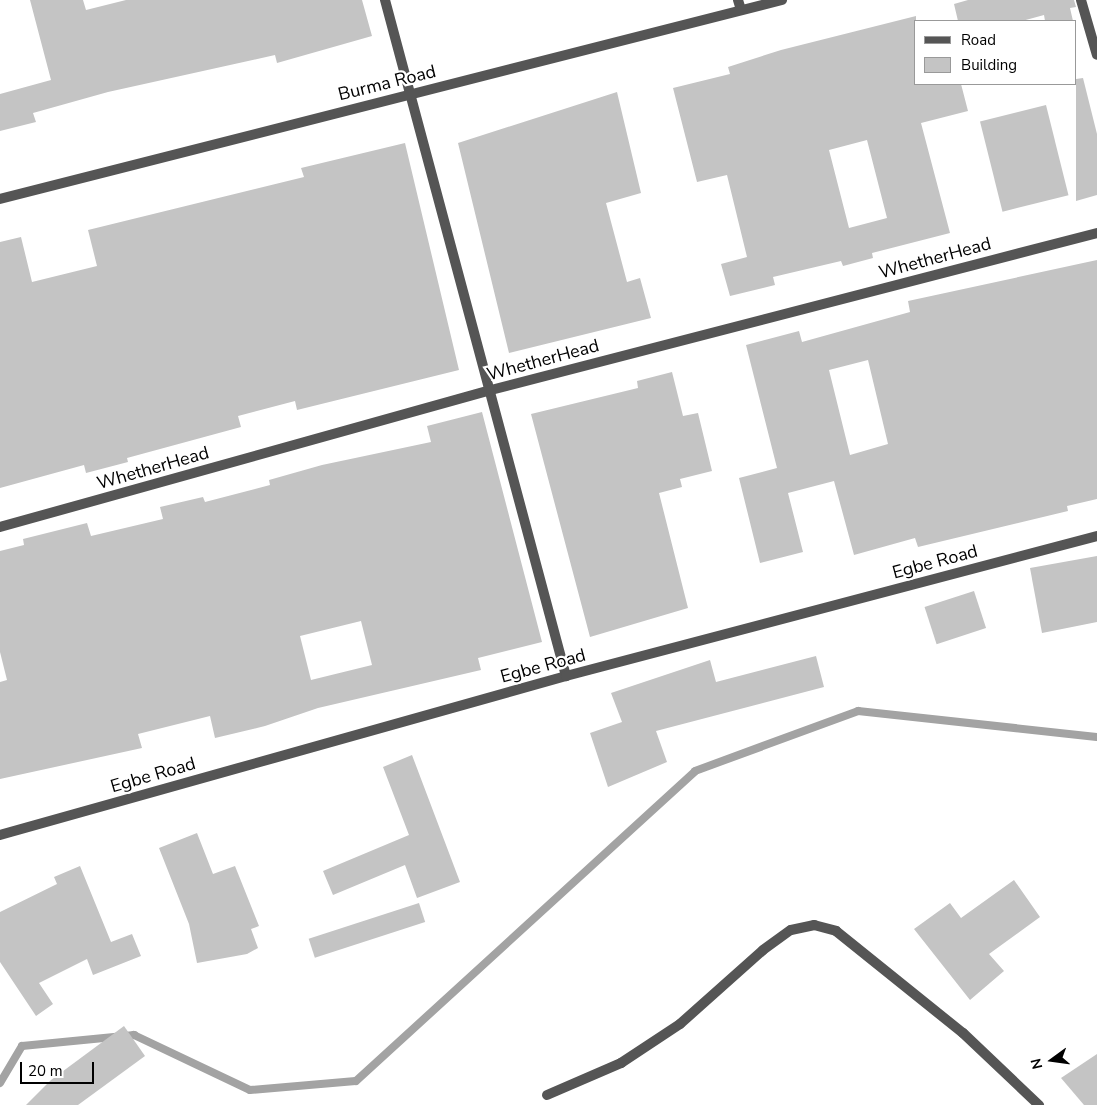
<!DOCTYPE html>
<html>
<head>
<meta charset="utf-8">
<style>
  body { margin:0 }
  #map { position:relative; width:1097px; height:1105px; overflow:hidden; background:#fff; font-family:"Nunito Sans",sans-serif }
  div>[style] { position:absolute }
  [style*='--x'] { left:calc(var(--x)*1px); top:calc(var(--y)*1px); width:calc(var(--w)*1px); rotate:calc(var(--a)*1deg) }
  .stream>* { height:8px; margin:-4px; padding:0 4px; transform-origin:4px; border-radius:4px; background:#a3a3a3 }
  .building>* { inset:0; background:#c4c4c4; transform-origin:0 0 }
  .minor>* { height:10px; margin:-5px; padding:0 5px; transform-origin:5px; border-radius:5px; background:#555 }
  .tertiary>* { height:10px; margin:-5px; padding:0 5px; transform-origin:5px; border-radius:5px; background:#555 }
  span { translate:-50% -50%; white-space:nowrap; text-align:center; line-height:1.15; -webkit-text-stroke:4.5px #fff; paint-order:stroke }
  .street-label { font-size:18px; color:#000 }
  .legend { position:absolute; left:914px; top:20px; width:162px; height:65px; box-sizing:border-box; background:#fff; border:1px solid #999; margin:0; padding:6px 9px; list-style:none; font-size:15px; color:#000 }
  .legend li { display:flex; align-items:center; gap:10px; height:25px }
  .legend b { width:25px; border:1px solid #999 }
  .north { position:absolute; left:1027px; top:1035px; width:50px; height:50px; -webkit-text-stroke:4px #fff; paint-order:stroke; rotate:256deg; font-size:14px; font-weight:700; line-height:20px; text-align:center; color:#000 }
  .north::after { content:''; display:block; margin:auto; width:18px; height:22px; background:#000; clip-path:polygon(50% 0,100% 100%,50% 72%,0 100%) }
  .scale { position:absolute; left:20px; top:1062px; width:74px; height:22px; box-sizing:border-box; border:2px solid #000; border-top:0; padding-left:6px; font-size:15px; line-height:18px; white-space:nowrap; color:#000; -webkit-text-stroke:4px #fff; paint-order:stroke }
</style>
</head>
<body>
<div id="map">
  <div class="stream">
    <div style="--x:0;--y:1083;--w:43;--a:-59.3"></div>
    <div style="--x:22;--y:1046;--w:113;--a:-5.6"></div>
    <div style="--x:134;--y:1035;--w:128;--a:25.4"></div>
    <div style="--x:250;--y:1090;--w:106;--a:-4.9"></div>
    <div style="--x:356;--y:1081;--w:459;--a:-42.4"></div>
    <div style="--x:695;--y:771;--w:174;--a:-20.2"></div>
    <div style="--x:858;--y:711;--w:240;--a:6.2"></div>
  </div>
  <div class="building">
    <div style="clip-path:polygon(30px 0,83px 0,86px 10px,126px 0,362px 0,372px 36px,277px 63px,275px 55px,108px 92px,33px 113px,36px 122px,0 131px,0 94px,51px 80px)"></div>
    <div style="clip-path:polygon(968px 0,1074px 0,1076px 7px,1070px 8px,1073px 21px,1045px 21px,1044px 15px,1022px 21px,958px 21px,954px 4px)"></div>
    <div style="clip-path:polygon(evenodd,916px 16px,916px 84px,961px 84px,968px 111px,921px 123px,950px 233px,872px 253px,873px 258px,843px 266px,841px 261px,773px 277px,775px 285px,730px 296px,721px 264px,747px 257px,727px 175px,697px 182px,673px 88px,730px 74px,728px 67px,781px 50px,916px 16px,867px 140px,887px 218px,849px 228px,829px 150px,867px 140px)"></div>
    <div style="clip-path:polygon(1083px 78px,1097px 134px,1097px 195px,1076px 201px,1076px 79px)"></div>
    <div style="clip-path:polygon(617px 92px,641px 193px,606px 203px,627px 282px,640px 278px,651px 318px,509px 353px,458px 143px)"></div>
    <div style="left:1046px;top:105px;width:93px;height:68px;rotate:76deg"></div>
    <div style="clip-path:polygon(405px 143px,459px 370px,297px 410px,295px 401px,238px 416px,241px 427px,127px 458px,128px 462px,86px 473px,84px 465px,0 488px,0 242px,21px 237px,32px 282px,97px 266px,88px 230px,304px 177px,301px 168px)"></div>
    <div style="clip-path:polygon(evenodd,1097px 260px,1097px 499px,1067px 506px,1068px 511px,918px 547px,915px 538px,854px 555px,834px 481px,788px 493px,803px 552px,760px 563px,739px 478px,777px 468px,746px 345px,799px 331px,802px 342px,910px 312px,908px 301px,1097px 260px,868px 360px,888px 444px,850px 455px,829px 370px,868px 360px)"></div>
    <div style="clip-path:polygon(672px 372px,683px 416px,698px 413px,712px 471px,680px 479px,682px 487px,659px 493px,688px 608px,590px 637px,531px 414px,638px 388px,637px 381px)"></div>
    <div style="clip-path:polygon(evenodd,482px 412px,542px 642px,478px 658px,481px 670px,318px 708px,265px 726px,215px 738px,210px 716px,138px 734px,142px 748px,0 779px,0 682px,7px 680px,0 652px,0 551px,24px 545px,23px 539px,87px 523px,91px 536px,163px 519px,160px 507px,203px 497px,205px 502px,270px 485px,269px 480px,322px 465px,431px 442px,427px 426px,482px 412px,361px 621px,372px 665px,311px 680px,300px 636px,361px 621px)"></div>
    <div style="clip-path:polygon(1097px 556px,1097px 622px,1042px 633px,1030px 568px)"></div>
    <div style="left:974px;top:591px;width:39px;height:52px;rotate:72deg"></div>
    <div style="clip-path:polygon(816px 656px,824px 687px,656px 731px,667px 762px,608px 787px,590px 733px,622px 722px,611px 693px,710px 660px,716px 682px)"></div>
    <div style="clip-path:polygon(412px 755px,460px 882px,417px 898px,405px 865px,333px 895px,323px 871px,409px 835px,383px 767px)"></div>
    <div style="clip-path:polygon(197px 833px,213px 874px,235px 866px,259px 926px,251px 929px,258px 948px,247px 954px,197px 963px,189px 924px,159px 848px)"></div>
    <div style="clip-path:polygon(80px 866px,111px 942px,132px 934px,141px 956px,93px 975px,87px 959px,39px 983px,53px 1004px,36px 1016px,0 962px,0 912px,57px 884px,54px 877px)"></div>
    <div style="clip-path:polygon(1014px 880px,1040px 917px,989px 954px,1004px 971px,970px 1000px,914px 929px,950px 903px,961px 918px)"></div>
    <div style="left:419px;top:903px;width:20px;height:116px;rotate:72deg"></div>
    <div style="clip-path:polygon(124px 1026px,145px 1056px,78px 1105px,26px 1105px,51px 1080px)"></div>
    <div style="clip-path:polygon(1097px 1054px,1097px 1105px,1084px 1105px,1061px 1078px)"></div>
  </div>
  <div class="minor">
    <div style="--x:385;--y:0;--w:700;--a:75.01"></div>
    <div style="--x:738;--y:0;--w:10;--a:73"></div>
    <div style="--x:1081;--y:0;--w:57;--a:73.8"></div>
    <div style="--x:0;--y:527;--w:510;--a:-15.59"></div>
    <div style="--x:491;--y:390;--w:626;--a:-14.52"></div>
    <div style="--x:0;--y:835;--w:588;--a:-15.69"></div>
    <div style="--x:566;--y:676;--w:549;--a:-14.77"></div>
    <div style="--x:547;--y:1095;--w:81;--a:-23.4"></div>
    <div style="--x:621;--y:1063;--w:71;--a:-33.5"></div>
    <div style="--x:680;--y:1024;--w:111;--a:-41.7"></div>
    <div style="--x:763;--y:950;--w:34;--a:-36"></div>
    <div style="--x:791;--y:930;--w:24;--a:-12"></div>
    <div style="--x:814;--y:925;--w:23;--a:15"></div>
    <div style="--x:836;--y:931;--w:163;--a:38.8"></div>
    <div style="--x:963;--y:1033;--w:105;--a:43.5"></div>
  </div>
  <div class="tertiary">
    <div style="--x:0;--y:199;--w:807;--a:-14.28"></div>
  </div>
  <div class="street-label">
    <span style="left:387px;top:83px;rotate:-14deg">Burma Road</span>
    <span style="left:935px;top:258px;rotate:-15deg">WhetherHead</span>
    <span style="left:543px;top:360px;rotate:-15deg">WhetherHead</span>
    <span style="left:153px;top:468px;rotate:-16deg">WhetherHead</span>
    <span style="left:935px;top:562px;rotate:-15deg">Egbe Road</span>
    <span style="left:543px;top:666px;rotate:-15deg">Egbe Road</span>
    <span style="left:153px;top:775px;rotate:-16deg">Egbe Road</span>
  </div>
  <ul class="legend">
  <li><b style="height:6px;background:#555"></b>Road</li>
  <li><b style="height:14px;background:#c4c4c4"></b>Building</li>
  </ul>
  <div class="north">N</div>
  <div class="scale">20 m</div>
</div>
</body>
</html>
